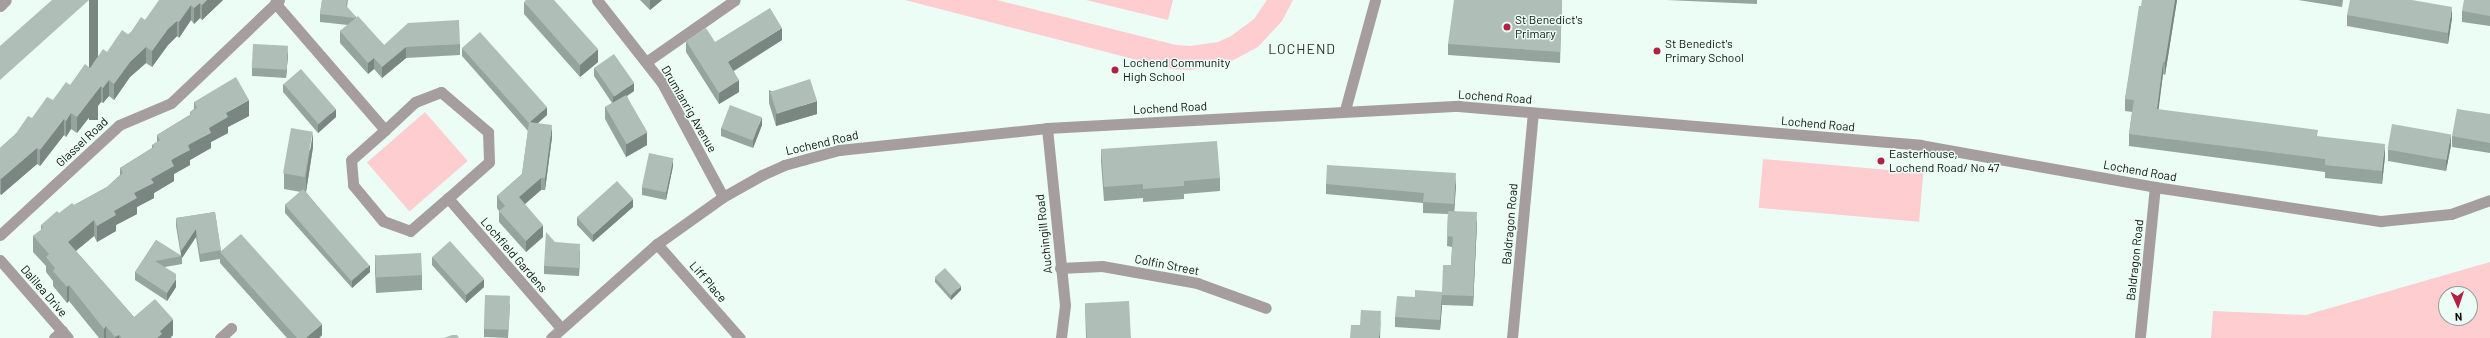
<!DOCTYPE html>
<html>
<head>
<meta charset="utf-8">
<style>
  body { margin:0 }
  #map { position:relative; width:2490px; height:338px; overflow:hidden; background:#ecfdf5; font-family:Barlow,sans-serif }
  div>[style] { position:absolute }
  [style*='--x'] { left:calc(var(--x)*1px); top:calc(var(--y)*1px); width:calc(var(--w)*1px); rotate:calc(var(--a)*1deg) }
  .green>* { inset:0; background:#fdcdd0; transform-origin:0 0 }
  .minor>* { height:11px; margin:-5.5px; padding:0 5.5px; transform-origin:5.5px; border-radius:5.5px; background:#a69e9e }
  .tertiary>* { height:11px; margin:-5.5px; padding:0 5.5px; transform-origin:5.5px; border-radius:5.5px; background:#a69e9e }
  .wall>* { inset:0; background:#96a49e }
  .shaded-wall>* { inset:0; background:#7a8681; transform-origin:0 0 }
  .building>* { inset:0; background:#afbfb8; transform-origin:0 0 }
  .dots>* { width:11px; height:11px; translate:-50% -50%; box-sizing:border-box; border:2px solid #ecfdf5; border-radius:50% }
  span { translate:-50% -50%; white-space:nowrap; text-align:center; line-height:1.15; -webkit-text-stroke:3px #ecfdf5; paint-order:stroke }
  .poi-label { font-size:12px; color:#0b100e }
  .left { translate:0 -50%; text-align:left }
  .street-label { font-size:12px; color:#0b100e }
  .quarter-label { font-size:14px; color:#27342f; letter-spacing:1px }
  .north { position:absolute; left:2438px; top:286px; width:40px; height:40px; box-sizing:border-box; background:#ecfdf5; border:1px solid #929e99; border-radius:50%; rotate:177deg; font-size:11px; font-weight:700; line-height:16px; text-align:center; color:#0b100e }
  .north::after { content:''; display:block; margin:auto; width:14px; height:18px; background:#b32044; clip-path:polygon(50% 0,100% 100%,50% 72%,0 100%) }
</style>
</head>
<body>
<div id="map">
  <div class="green">
    <div style="clip-path:polygon(905px 0,997px 0,1176px 45px,1190px 46px,1218px 42px,1231px 36px,1254px 19px,1267px 0,1293px 0,1282px 21px,1258px 47px,1226px 64px,1190px 70px,1172px 69px)"></div>
    <div style="clip-path:polygon(1086px 0,1173px 0,1168px 20px)"></div>
    <div style="left:425px;top:112px;width:65px;height:77px;rotate:49deg"></div>
    <div style="left:1763px;top:159px;width:161px;height:49px;rotate:5deg"></div>
    <div style="clip-path:polygon(evenodd,2490px 262px,2490px 338px,2211px 338px,2213px 311px,2306px 315px,2490px 262px,2446px 294px,2470px 294px,2470px 318px,2446px 318px,2446px 294px)"></div>
  </div>
  <div class="minor">
    <div style="--x:597;--y:0;--w:105;--a:51.9"></div>
    <div style="--x:662;--y:83;--w:129;--a:61.8"></div>
    <div style="--x:275;--y:3;--w:168;--a:49.1"></div>
    <div style="--x:385;--y:130;--w:45;--a:138.6"></div>
    <div style="--x:351;--y:160;--w:25;--a:85"></div>
    <div style="--x:353;--y:185;--w:47;--a:50.2"></div>
    <div style="--x:383;--y:221;--w:29;--a:20"></div>
    <div style="--x:410;--y:231;--w:50;--a:-41"></div>
    <div style="--x:448;--y:198;--w:172;--a:49"></div>
    <div style="--x:0;--y:6;--w:8;--a:-45"></div>
    <div style="--x:646;--y:62;--w:108;--a:-34.9"></div>
    <div style="--x:1345;--y:110;--w:114;--a:-74.7"></div>
    <div style="--x:1047;--y:128;--w:178;--a:84.2"></div>
    <div style="--x:1065;--y:305;--w:33;--a:97"></div>
    <div style="--x:385;--y:130;--w:41;--a:-43"></div>
    <div style="--x:415;--y:102;--w:28;--a:-21"></div>
    <div style="--x:441;--y:92;--w:62;--a:40.4"></div>
    <div style="--x:488;--y:132;--w:30;--a:88"></div>
    <div style="--x:489;--y:162;--w:55;--a:138.7"></div>
    <div style="--x:0;--y:235;--w:162;--a:-42.7"></div>
    <div style="--x:119;--y:125;--w:56;--a:-22.9"></div>
    <div style="--x:171;--y:103;--w:149;--a:-43.6"></div>
    <div style="--x:657;--y:244;--w:125;--a:48.6"></div>
    <div style="--x:0;--y:260;--w:103;--a:48.9"></div>
    <div style="--x:1060;--y:268;--w:42;--a:-2.7"></div>
    <div style="--x:1102;--y:266;--w:97;--a:10.1"></div>
    <div style="--x:1197;--y:283;--w:73;--a:19.9"></div>
    <div style="--x:2140;--y:336;--w:150;--a:-84.3"></div>
    <div style="--x:54;--y:338;--w:11;--a:-41"></div>
    <div style="--x:220;--y:338;--w:15;--a:-42"></div>
    <div style="--x:1512;--y:338;--w:226;--a:-84.7"></div>
  </div>
  <div class="tertiary">
    <div style="--x:551;--y:338;--w:142;--a:-41.6"></div>
    <div style="--x:657;--y:244;--w:81;--a:-35.5"></div>
    <div style="--x:723;--y:197;--w:45;--a:-29.4"></div>
    <div style="--x:762;--y:175;--w:24;--a:-24"></div>
    <div style="--x:784;--y:165;--w:57;--a:-15.3"></div>
    <div style="--x:839;--y:150;--w:209;--a:-6"></div>
    <div style="--x:1047;--y:128;--w:412;--a:-3.1"></div>
    <div style="--x:1458;--y:106;--w:464;--a:4.8"></div>
    <div style="--x:1920;--y:145;--w:239;--a:10.1"></div>
    <div style="--x:2155;--y:187;--w:229;--a:8.6"></div>
    <div style="--x:2381;--y:221;--w:70;--a:-5.7"></div>
    <div style="--x:2451;--y:214;--w:41;--a:-19.7"></div>
  </div>
  <div class="wall">
    <div style="clip-path:polygon(164px 0,223px 0,202px 20px,200px 18px,194px 24px,191px 20px,179px 38px,177px 36px,168px 45px,152px 67px,146px 63px,130px 77px,114px 100px,109px 96px,103px 103px,101px 102px,77px 133px,71px 129px,66px 137px,64px 135px,40px 166px,37px 164px,1px 195px,0 194px,0 148px,70px 85px,145px 20px)"></div>
    <div style="clip-path:polygon(322px 0,348px 0,347px 7px,356px 17px,384px 45px,460px 44px,460px 55px,406px 58px,382px 78px,374px 69px,368px 74px,340px 43px,340px 31px,348px 25px,320px 22px,320px 14px)"></div>
    <div style="clip-path:polygon(640px 0,662px 0,650px 10px)"></div>
    <div style="clip-path:polygon(1562px 0,1560px 63px,1448px 55px,1448px 44px)"></div>
    <div style="clip-path:polygon(1666px 0,1757px 0,1757px 4px)"></div>
    <div style="clip-path:polygon(2177px 0,2165px 75px,2163px 74px,2158px 110px,2318px 137px,2385px 156px,2382px 184px,2325px 178px,2325px 172px,2129px 146px,2129px 134px,2132px 112px,2125px 111px,2125px 99px,2141px 6px)"></div>
    <div style="clip-path:polygon(2298px 0,2343px 0,2342px 7px)"></div>
    <div style="clip-path:polygon(2490px 0,2490px 26px,2462px 22px,2462px 11px)"></div>
    <div style="clip-path:polygon(524px 2px,598px 62px,580px 77px,524px 14px)"></div>
    <div style="clip-path:polygon(2347px 15px,2452px 18px,2448px 44px,2347px 26px)"></div>
    <div style="clip-path:polygon(782px 40px,734px 71px,739px 92px,719px 104px,686px 52px,686px 41px,715px 42px)"></div>
    <div style="clip-path:polygon(462px 48px,547px 115px,538px 123px,552px 137px,545px 190px,541px 190px,525px 204px,543px 237px,526px 252px,499px 222px,499px 211px,497px 208px,497px 196px,522px 174px,528px 131px,462px 56px)"></div>
    <div style="clip-path:polygon(288px 54px,286px 78px,252px 76px,252px 68px)"></div>
    <div style="clip-path:polygon(594px 68px,634px 91px,627px 96px,647px 145px,626px 157px,605px 119px,605px 107px,612px 103px,594px 76px)"></div>
    <div style="clip-path:polygon(283px 84px,336px 117px,318px 133px,283px 92px)"></div>
    <div style="clip-path:polygon(769px 90px,817px 114px,776px 126px,769px 103px)"></div>
    <div style="clip-path:polygon(194px 102px,249px 116px,228px 127px,228px 133px,211px 142px,211px 148px,190px 160px,190px 165px,174px 174px,174px 181px,154px 193px,154px 198px,137px 207px,137px 214px,116px 225px,116px 231px,97px 242px,94px 236px,76px 251px,134px 317px,173px 335px,170px 338px,99px 338px,69px 301px,67px 303px,53px 286px,53px 281px,46px 272px,46px 266px,33px 252px,33px 236px,41px 230px,41px 225px,74px 205px,107px 187px,120px 175px,120px 168px,152px 148px,152px 145px,157px 142px,157px 135px,190px 115px,190px 112px,194px 109px)"></div>
    <div style="clip-path:polygon(2490px 114px,2490px 153px,2452px 147px,2452px 136px)"></div>
    <div style="clip-path:polygon(762px 125px,753px 148px,721px 136px,721px 128px)"></div>
    <div style="clip-path:polygon(2451px 145px,2446px 171px,2388px 161px,2388px 150px)"></div>
    <div style="clip-path:polygon(313px 147px,306px 192px,370px 272px,352px 288px,285px 213px,285px 205px,301px 192px,284px 189px,284px 173px)"></div>
    <div style="clip-path:polygon(1101px 149px,1220px 178px,1220px 191px,1184px 194px,1184px 199px,1170px 200px,1143px 202px,1143px 198px,1104px 201px,1101px 162px)"></div>
    <div style="clip-path:polygon(673px 166px,666px 200px,642px 195px,642px 187px)"></div>
    <div style="clip-path:polygon(1326px 184px,1456px 184px,1454px 211px,1477px 222px,1473px 306px,1442px 305px,1440px 330px,1395px 327px,1395px 317px,1415px 297px,1442px 292px,1451px 265px,1452px 247px,1447px 246px,1448px 214px,1423px 213px,1423px 203px,1326px 194px)"></div>
    <div style="clip-path:polygon(633px 207px,593px 242px,577px 225px,577px 217px)"></div>
    <div style="clip-path:polygon(215px 212px,221px 252px,322px 335px,319px 338px,287px 338px,220px 263px,220px 259px,200px 262px,196px 237px,182px 258px,182px 264px,165px 267px,176px 287px,167px 301px,135px 280px,135px 272px,156px 240px,181px 256px,176px 226px,176px 218px)"></div>
    <div style="clip-path:polygon(555px 242px,580px 251px,579px 276px,544px 274px,544px 266px)"></div>
    <div style="clip-path:polygon(375px 255px,422px 275px,422px 290px,376px 293px,375px 271px)"></div>
    <div style="clip-path:polygon(432px 257px,484px 287px,466px 303px,432px 265px)"></div>
    <div style="clip-path:polygon(935px 278px,961px 290px,951px 300px,935px 282px)"></div>
    <div style="clip-path:polygon(510px 304px,508px 338px,484px 337px,484px 329px)"></div>
    <div style="clip-path:polygon(1085px 304px,1131px 338px,1086px 338px)"></div>
  </div>
  <div class="shaded-wall">
    <div style="left:89px;top:0;width:9px;height:120px"></div>
    <div style="clip-path:polygon(207px 0,223px 0,202px 20px,202px 5px)"></div>
    <div style="clip-path:polygon(650px 0,662px 0,650px 10px)"></div>
    <div style="clip-path:polygon(2175px 0,2177px 0,2165px 75px,2165px 62px)"></div>
    <div style="clip-path:polygon(200px 3px,200px 18px,194px 24px,194px 8px)"></div>
    <div style="clip-path:polygon(191px 5px,191px 20px,179px 38px,179px 22px)"></div>
    <div style="clip-path:polygon(2452px 7px,2452px 18px,2448px 44px,2448px 33px)"></div>
    <div style="clip-path:polygon(177px 21px,177px 36px,168px 45px,152px 67px,152px 51px,168px 29px)"></div>
    <div style="clip-path:polygon(782px 28px,782px 40px,728px 74px,728px 62px)"></div>
    <div style="clip-path:polygon(288px 46px,288px 54px,286px 78px,286px 70px)"></div>
    <div style="clip-path:polygon(146px 47px,146px 63px,130px 77px,114px 100px,114px 84px,130px 62px)"></div>
    <div style="clip-path:polygon(406px 47px,406px 58px,382px 78px,382px 67px)"></div>
    <div style="clip-path:polygon(598px 49px,598px 62px,580px 77px,580px 65px)"></div>
    <div style="clip-path:polygon(374px 58px,374px 69px,368px 74px,368px 63px)"></div>
    <div style="clip-path:polygon(2163px 62px,2163px 74px,2157px 122px,2157px 109px)"></div>
    <div style="clip-path:polygon(109px 80px,109px 96px,103px 103px,103px 88px)"></div>
    <div style="clip-path:polygon(739px 80px,739px 92px,719px 104px,719px 93px)"></div>
    <div style="clip-path:polygon(634px 83px,634px 91px,613px 105px,613px 97px)"></div>
    <div style="clip-path:polygon(101px 86px,101px 102px,77px 133px,77px 117px)"></div>
    <div style="clip-path:polygon(249px 100px,249px 116px,228px 127px,228px 133px,211px 142px,211px 148px,190px 160px,190px 165px,174px 174px,174px 181px,154px 193px,154px 198px,137px 207px,137px 214px,116px 225px,116px 231px,97px 242px,97px 226px,226px 113px)"></div>
    <div style="clip-path:polygon(817px 101px,817px 114px,776px 126px,776px 114px)"></div>
    <div style="clip-path:polygon(547px 107px,547px 115px,529px 131px,529px 123px)"></div>
    <div style="clip-path:polygon(336px 109px,336px 117px,318px 133px,318px 125px)"></div>
    <div style="clip-path:polygon(71px 113px,71px 129px,66px 137px,66px 121px)"></div>
    <div style="clip-path:polygon(762px 117px,762px 125px,753px 148px,753px 140px)"></div>
    <div style="clip-path:polygon(64px 119px,64px 135px,40px 166px,40px 150px)"></div>
    <div style="clip-path:polygon(552px 125px,552px 137px,545px 190px,545px 178px)"></div>
    <div style="clip-path:polygon(313px 132px,313px 147px,306px 192px,306px 177px)"></div>
    <div style="clip-path:polygon(647px 132px,647px 145px,626px 157px,626px 144px)"></div>
    <div style="clip-path:polygon(2451px 134px,2451px 145px,2446px 171px,2446px 160px)"></div>
    <div style="clip-path:polygon(2385px 144px,2385px 156px,2382px 184px,2382px 171px)"></div>
    <div style="clip-path:polygon(37px 148px,37px 164px,1px 195px,1px 179px)"></div>
    <div style="clip-path:polygon(673px 158px,673px 166px,666px 200px,666px 192px)"></div>
    <div style="clip-path:polygon(1456px 173px,1456px 184px,1454px 215px,1454px 204px)"></div>
    <div style="clip-path:polygon(541px 178px,541px 190px,519px 209px,519px 197px)"></div>
    <div style="clip-path:polygon(633px 199px,633px 207px,593px 242px,593px 234px)"></div>
    <div style="clip-path:polygon(1477px 212px,1477px 222px,1473px 306px,1473px 296px)"></div>
    <div style="clip-path:polygon(94px 220px,94px 236px,68px 257px,68px 242px)"></div>
    <div style="clip-path:polygon(543px 225px,543px 237px,526px 252px,526px 241px)"></div>
    <div style="clip-path:polygon(196px 229px,196px 237px,182px 258px,182px 256px,181px 257px,181px 251px)"></div>
    <div style="clip-path:polygon(580px 244px,580px 251px,579px 276px,579px 268px)"></div>
    <div style="clip-path:polygon(370px 265px,370px 272px,352px 288px,352px 281px)"></div>
    <div style="clip-path:polygon(176px 279px,176px 287px,167px 301px,167px 293px)"></div>
    <div style="clip-path:polygon(484px 279px,484px 287px,466px 303px,466px 295px)"></div>
    <div style="clip-path:polygon(69px 285px,69px 301px,67px 303px,67px 287px)"></div>
    <div style="clip-path:polygon(961px 286px,961px 290px,951px 300px,951px 296px)"></div>
    <div style="clip-path:polygon(1442px 295px,1442px 305px,1440px 330px,1440px 320px)"></div>
    <div style="clip-path:polygon(1381px 311px,1380px 338px,1379px 338px)"></div>
    <div style="clip-path:polygon(173px 319px,173px 335px,170px 338px,157px 338px,160px 331px)"></div>
    <div style="clip-path:polygon(322px 324px,322px 335px,319px 338px,306px 338px)"></div>
    <div style="clip-path:polygon(106px 326px,106px 338px,104px 338px,104px 329px)"></div>
    <div style="clip-path:polygon(119px 335px,119px 338px,115px 338px,115px 337px)"></div>
  </div>
  <div class="building">
    <div style="clip-path:polygon(52px 0,89px 0,0 80px,0 46px)"></div>
    <div style="clip-path:polygon(159px 0,207px 0,202px 5px,200px 3px,194px 8px,191px 5px,179px 22px,177px 21px,168px 29px,152px 51px,146px 47px,130px 62px,114px 84px,109px 80px,103px 88px,101px 86px,77px 117px,71px 113px,66px 121px,64px 119px,40px 150px,37px 148px,1px 179px,0 178px,0 148px,15px 135px,28px 116px,32px 118px,47px 97px,53px 100px,66px 82px,70px 85px,85px 64px,90px 68px,103px 49px,107px 52px,122px 30px,129px 35px,141px 17px,145px 20px)"></div>
    <div style="clip-path:polygon(322px 0,347px 0,346px 6px,356px 17px,355px 18px,320px 14px)"></div>
    <div style="clip-path:polygon(526px 0,554px 0,598px 49px,580px 65px,524px 2px)"></div>
    <div style="clip-path:polygon(1454px 0,1562px 0,1560px 52px,1448px 44px)"></div>
    <div style="clip-path:polygon(2142px 0,2175px 0,2165px 62px,2163px 62px,2157px 109px,2318px 130px,2317px 136px,2385px 144px,2382px 171px,2325px 165px,2325px 159px,2129px 134px,2134px 100px,2125px 99px,2139px 6px,2141px 6px)"></div>
    <div style="clip-path:polygon(2350px 0,2412px 0,2452px 7px,2448px 33px,2347px 15px)"></div>
    <div style="clip-path:polygon(2464px 0,2490px 0,2490px 16px,2462px 11px)"></div>
    <div style="clip-path:polygon(770px 8px,782px 28px,728px 62px,739px 80px,719px 93px,686px 41px,706px 28px,715px 42px)"></div>
    <div style="clip-path:polygon(358px 16px,384px 45px,408px 23px,459px 20px,460px 44px,406px 47px,382px 67px,374px 58px,368px 63px,340px 31px)"></div>
    <div style="clip-path:polygon(480px 32px,547px 107px,530px 122px,529px 122px,529px 123px,462px 48px)"></div>
    <div style="left:253px;top:44px;width:35px;height:24px;rotate:3deg"></div>
    <div style="left:614px;top:54px;width:35px;height:24px;rotate:55deg"></div>
    <div style="left:301px;top:69px;width:53px;height:23px;rotate:49deg"></div>
    <div style="clip-path:polygon(236px 77px,249px 100px,226px 113px,228px 117px,209px 128px,211px 133px,188px 145px,190px 150px,171px 160px,174px 166px,151px 179px,154px 183px,134px 193px,137px 198px,114px 211px,116px 215px,97px 226px,94px 220px,68px 242px,134px 317px,155px 299px,173px 319px,160px 331px,162px 334px,157px 338px,122px 338px,119px 335px,115px 337px,106px 326px,104px 329px,69px 285px,67px 287px,53px 271px,55px 268px,46px 257px,49px 254px,33px 236px,43px 228px,41px 225px,57px 211px,59px 213px,72px 203px,74px 205px,107px 187px,123px 173px,120px 168px,154px 147px,152px 145px,160px 140px,157px 135px,191px 114px,190px 112px,197px 108px,194px 102px)"></div>
    <div style="left:810px;top:79px;width:23px;height:42px;rotate:72deg"></div>
    <div style="left:626px;top:95px;width:43px;height:24px;rotate:60deg"></div>
    <div style="left:730px;top:105px;width:34px;height:25px;rotate:21deg"></div>
    <div style="clip-path:polygon(2457px 109px,2490px 114px,2490px 143px,2452px 136px)"></div>
    <div style="clip-path:polygon(529px 122px,552px 125px,545px 178px,541px 178px,519px 197px,543px 225px,526px 241px,499px 211px,505px 206px,497px 196px,522px 174px)"></div>
    <div style="left:2392px;top:124px;width:60px;height:26px;rotate:10deg"></div>
    <div style="left:291px;top:128px;width:22px;height:46px;rotate:10deg"></div>
    <div style="clip-path:polygon(1217px 141px,1220px 178px,1184px 181px,1184px 186px,1170px 187px,1143px 189px,1143px 184px,1104px 187px,1101px 149px)"></div>
    <div style="left:649px;top:153px;width:25px;height:35px;rotate:12deg"></div>
    <div style="clip-path:polygon(1327px 165px,1456px 173px,1454px 204px,1423px 202px,1424px 193px,1326px 184px)"></div>
    <div style="left:617px;top:181px;width:24px;height:54px;rotate:48deg"></div>
    <div style="left:303px;top:189px;width:101px;height:24px;rotate:49deg"></div>
    <div style="clip-path:polygon(1448px 211px,1477px 212px,1473px 296px,1442px 295px,1440px 320px,1395px 317px,1397px 296px,1415px 297px,1415px 290px,1442px 292px,1443px 265px,1451px 265px,1453px 237px,1447px 236px)"></div>
    <div style="clip-path:polygon(215px 212px,221px 250px,200px 254px,196px 229px,181px 251px,176px 218px)"></div>
    <div style="clip-path:polygon(546px 232px,555px 242px,580px 244px,579px 268px,544px 266px)"></div>
    <div style="clip-path:polygon(241px 234px,322px 324px,306px 338px,297px 338px,220px 252px)"></div>
    <div style="clip-path:polygon(156px 240px,182px 256px,155px 261px,176px 274px,176px 279px,167px 293px,135px 272px)"></div>
    <div style="left:450px;top:241px;width:51px;height:24px;rotate:48deg"></div>
    <div style="left:421px;top:253px;width:22px;height:46px;rotate:87deg"></div>
    <div style="left:945px;top:268px;width:24px;height:14px;rotate:48deg"></div>
    <div style="left:485px;top:295px;width:25px;height:34px;rotate:2deg"></div>
    <div style="left:1129px;top:301px;width:37px;height:44px;rotate:87deg"></div>
    <div style="clip-path:polygon(1361px 310px,1381px 311px,1379px 338px,1350px 338px,1351px 325px,1360px 325px)"></div>
    <div style="clip-path:polygon(452px 335px,457px 335px,459px 338px,444px 338px)"></div>
  </div>
  <div class="dots">
    <div style="left:1507px;top:27px;background:#b32044"></div>
    <div style="left:1657px;top:51px;background:#b32044"></div>
    <div style="left:1115px;top:70px;background:#b32044"></div>
    <div style="left:1881px;top:161px;background:#b32044"></div>
  </div>
  <div class="poi-label">
    <span class="left" style="left:1515px;top:27px">St Benedict's<br>Primary</span>
    <span class="left" style="left:1665px;top:51px">St Benedict's<br>Primary School</span>
    <span class="left" style="left:1123px;top:70px">Lochend Community<br>High School</span>
    <span class="left" style="left:1889px;top:161px">Easterhouse,<br>Lochend Road/ No 47</span>
  </div>
  <div class="street-label">
    <span style="left:1495px;top:97px;rotate:4deg">Lochend Road</span>
    <span style="left:1170px;top:108px;rotate:-3deg">Lochend Road</span>
    <span style="left:689px;top:109px;rotate:60deg">Drumlanrig Avenue</span>
    <span style="left:1818px;top:124px;rotate:5deg">Lochend Road</span>
    <span style="left:82px;top:142px;rotate:-43deg">Glassel Road</span>
    <span style="left:822px;top:143px;rotate:-13deg">Lochend Road</span>
    <span style="left:2140px;top:171px;rotate:10deg">Lochend Road</span>
    <span style="left:1510px;top:224px;rotate:-85deg">Baldragon Road</span>
    <span style="left:1044px;top:234px;rotate:-96deg">Auchingill Road</span>
    <span style="left:514px;top:255px;rotate:49deg">Lochfield Gardens</span>
    <span style="left:2135px;top:260px;rotate:-84deg">Baldragon Road</span>
    <span style="left:1167px;top:265px;rotate:11deg">Colfin Street</span>
    <span style="left:708px;top:282px;rotate:49deg">Liff Place</span>
    <span style="left:44px;top:291px;rotate:49deg">Dalilea Drive</span>
  </div>
  <div class="quarter-label">
    <span style="left:1302px;top:49px">LOCHEND</span>
  </div>
  <div class="north">N</div>
</div>
</body>
</html>
